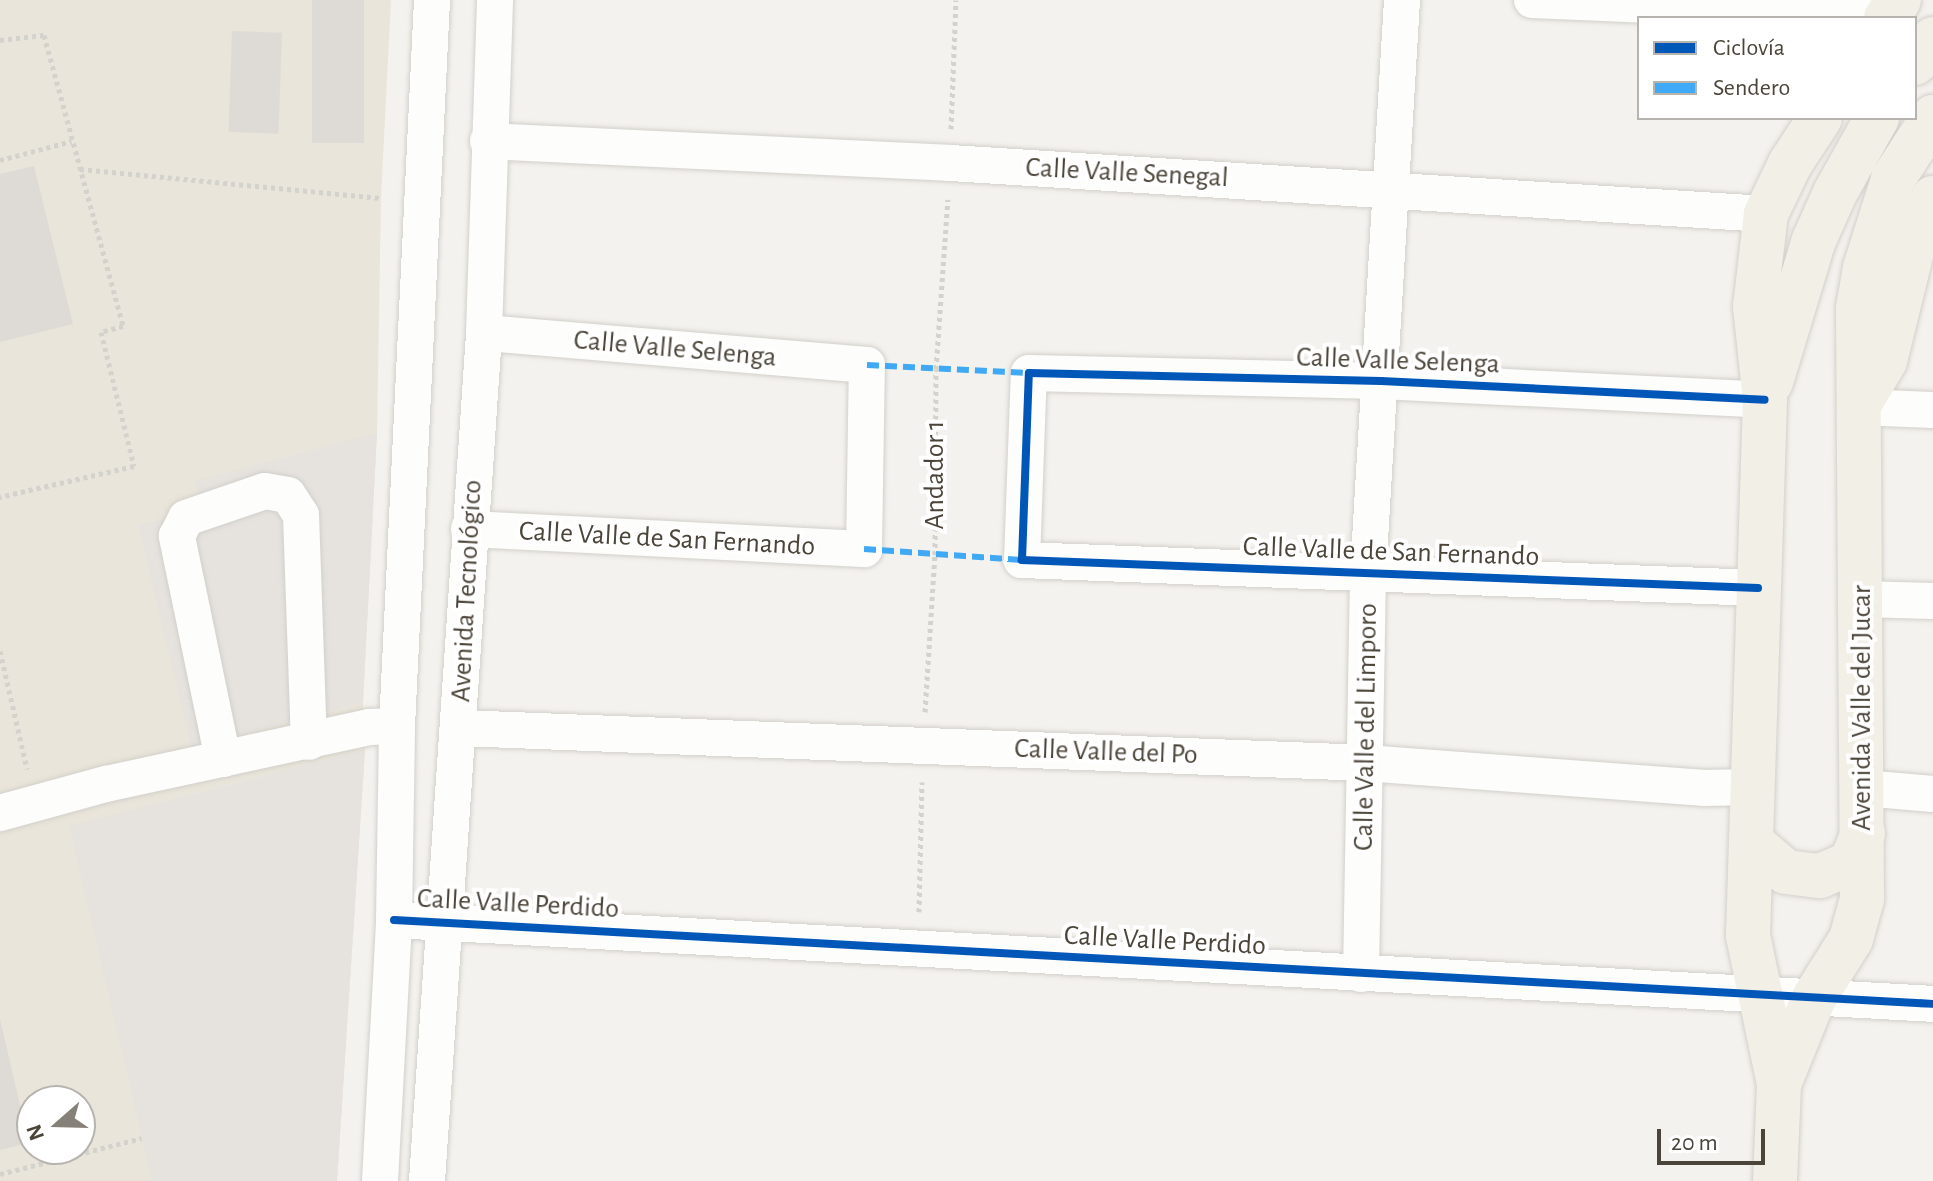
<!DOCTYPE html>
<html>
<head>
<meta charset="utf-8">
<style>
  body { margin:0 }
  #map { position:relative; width:1933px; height:1181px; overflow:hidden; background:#f4f2ee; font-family:"Alegreya Sans",sans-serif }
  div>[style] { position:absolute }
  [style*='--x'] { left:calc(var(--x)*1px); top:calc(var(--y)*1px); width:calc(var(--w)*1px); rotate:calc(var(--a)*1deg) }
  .education>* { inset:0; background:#eae5da }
  .parking>* { inset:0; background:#e6e3df }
  .building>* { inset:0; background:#dedbd6; transform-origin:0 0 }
  .path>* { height:5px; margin-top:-2.5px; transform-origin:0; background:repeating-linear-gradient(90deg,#d3d2cc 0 4px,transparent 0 8px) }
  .roads { filter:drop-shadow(0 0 2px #d2d0cb) drop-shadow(0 0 2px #d2d0cb) }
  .minor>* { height:36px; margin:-18px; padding:0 18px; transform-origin:18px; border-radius:18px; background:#fdfdfc }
  .major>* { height:44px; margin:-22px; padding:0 22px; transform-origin:22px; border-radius:22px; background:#f2efe6 }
  .quiet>* { height:6px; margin-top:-3px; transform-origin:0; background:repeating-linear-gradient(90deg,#3fa9f5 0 12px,transparent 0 18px) }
  .cycleway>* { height:8px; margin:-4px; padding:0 4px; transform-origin:4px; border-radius:4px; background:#0057b8 }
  span { translate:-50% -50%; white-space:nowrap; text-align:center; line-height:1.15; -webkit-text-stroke:8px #fff; paint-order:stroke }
  .street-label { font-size:28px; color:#4b4439 }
  .legend { position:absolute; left:1637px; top:16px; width:280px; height:104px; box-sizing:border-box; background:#fff; border:2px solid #b7b4b0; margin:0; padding:10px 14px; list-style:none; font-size:24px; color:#4b4439 }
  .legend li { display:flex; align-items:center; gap:16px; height:40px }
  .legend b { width:40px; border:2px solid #b7b4b0 }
  .north { position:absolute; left:16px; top:1085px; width:80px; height:80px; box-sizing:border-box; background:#fff; border:2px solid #b7b4b0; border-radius:50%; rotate:250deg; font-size:22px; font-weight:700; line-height:32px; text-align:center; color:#4b4439 }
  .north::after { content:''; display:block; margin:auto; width:28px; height:36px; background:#868178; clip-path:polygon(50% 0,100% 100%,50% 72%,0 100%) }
  .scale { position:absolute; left:1657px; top:1129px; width:108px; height:36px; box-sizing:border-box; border:4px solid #4b4439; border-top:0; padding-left:10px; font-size:24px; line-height:28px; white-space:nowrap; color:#4b4439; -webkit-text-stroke:6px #fff; paint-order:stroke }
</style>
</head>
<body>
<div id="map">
  <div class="education">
    <div style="clip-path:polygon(evenodd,0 0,391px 0,381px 198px,377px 433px,363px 702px,365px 750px,337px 1181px,0 1181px,0 0,32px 1101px,80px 1101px,80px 1149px,32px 1149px,32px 1101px)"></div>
  </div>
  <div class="parking">
    <div style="clip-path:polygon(377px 433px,363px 702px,191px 747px,138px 525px,201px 509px,195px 481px)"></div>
    <div style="clip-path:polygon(365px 750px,337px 1181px,152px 1181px,69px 826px)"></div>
  </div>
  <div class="building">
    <div style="left:312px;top:0;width:52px;height:143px"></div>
    <div style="left:232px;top:31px;width:50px;height:101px;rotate:2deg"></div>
    <div style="clip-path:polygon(34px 166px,73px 324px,0 342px,0 174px)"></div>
    <div style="clip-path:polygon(0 1019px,29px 1143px,0 1150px)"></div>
  </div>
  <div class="path">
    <div style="--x:0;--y:40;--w:44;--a:-6.5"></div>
    <div style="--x:44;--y:35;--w:302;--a:74.8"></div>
    <div style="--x:123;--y:326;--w:23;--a:165"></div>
    <div style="--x:101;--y:332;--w:138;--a:76.2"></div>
    <div style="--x:134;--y:466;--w:138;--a:167"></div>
    <div style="--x:951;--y:129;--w:129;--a:-87.8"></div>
    <div style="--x:0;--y:160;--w:74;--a:-14.8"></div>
    <div style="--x:80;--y:169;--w:302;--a:5.5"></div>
    <div style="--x:0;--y:651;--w:121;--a:77.1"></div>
    <div style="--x:925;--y:712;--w:157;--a:-86.4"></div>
    <div style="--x:935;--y:555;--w:186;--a:-89.7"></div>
    <div style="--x:936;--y:369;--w:170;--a:-86"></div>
    <div style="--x:919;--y:912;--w:130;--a:-88.7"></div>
    <div style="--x:0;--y:1174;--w:146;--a:-14.2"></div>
  </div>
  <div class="roads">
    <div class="minor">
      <div style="--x:1532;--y:0;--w:356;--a:2.4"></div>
      <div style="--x:488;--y:141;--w:463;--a:2.7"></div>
      <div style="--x:950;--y:163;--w:818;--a:3.58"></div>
      <div style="--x:1857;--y:407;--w:76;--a:2.3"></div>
      <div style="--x:469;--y:529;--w:396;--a:2.9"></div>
      <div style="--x:864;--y:549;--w:184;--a:-89.1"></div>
      <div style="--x:867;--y:365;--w:384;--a:-175.2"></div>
      <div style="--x:1758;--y:588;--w:737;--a:-177.82"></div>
      <div style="--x:1022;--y:560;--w:187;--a:-87.9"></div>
      <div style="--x:1029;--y:373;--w:352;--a:1.3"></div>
      <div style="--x:1381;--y:381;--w:384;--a:2.8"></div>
      <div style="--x:1861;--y:599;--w:72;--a:1.6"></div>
      <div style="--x:460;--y:728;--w:906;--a:2.21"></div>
      <div style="--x:1365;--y:763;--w:341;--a:4.2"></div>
      <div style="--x:1705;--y:788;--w:46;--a:-1.2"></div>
      <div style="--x:223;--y:759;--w:228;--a:-101.7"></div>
      <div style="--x:177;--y:536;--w:20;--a:-63"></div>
      <div style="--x:186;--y:518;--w:83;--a:-18.9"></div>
      <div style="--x:265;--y:491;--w:23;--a:10"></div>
      <div style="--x:288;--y:495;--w:24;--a:57"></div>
      <div style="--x:301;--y:515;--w:227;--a:88"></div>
      <div style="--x:1863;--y:788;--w:70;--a:4.9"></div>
      <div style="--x:0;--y:813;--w:110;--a:-15.3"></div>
      <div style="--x:106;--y:784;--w:269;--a:-12.2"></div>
      <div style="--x:369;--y:727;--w:28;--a:-2"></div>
      <div style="--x:394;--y:920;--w:1541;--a:3.12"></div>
      <div style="--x:1361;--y:974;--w:400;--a:-89"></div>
      <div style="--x:1368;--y:574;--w:575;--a:-86.61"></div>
      <div style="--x:380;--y:1181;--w:261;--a:-86.9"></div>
      <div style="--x:394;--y:920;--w:194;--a:-89.1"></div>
      <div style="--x:397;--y:726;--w:727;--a:-87.24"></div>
      <div style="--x:427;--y:1181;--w:850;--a:-86.15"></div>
      <div style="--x:484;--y:333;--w:333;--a:-88.1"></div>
    </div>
    <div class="major">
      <div style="--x:1886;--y:18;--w:22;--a:-54"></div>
      <div style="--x:1915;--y:63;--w:30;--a:-53"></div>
      <div style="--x:1771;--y:382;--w:148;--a:-73.2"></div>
      <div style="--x:1814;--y:240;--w:51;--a:-65.9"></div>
      <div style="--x:1835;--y:193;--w:86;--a:-60.8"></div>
      <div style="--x:1863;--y:398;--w:43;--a:-59.3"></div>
      <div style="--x:1885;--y:361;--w:126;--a:-76.2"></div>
      <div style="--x:1915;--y:239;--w:45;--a:-66.3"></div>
      <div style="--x:1751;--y:842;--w:46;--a:40.6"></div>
      <div style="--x:1786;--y:872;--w:34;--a:7"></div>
      <div style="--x:1820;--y:876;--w:34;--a:-23"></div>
      <div style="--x:1851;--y:863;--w:32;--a:-68"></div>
      <div style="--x:1779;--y:1084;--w:93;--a:-67.9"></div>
      <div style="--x:1814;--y:998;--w:70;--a:-57.9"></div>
      <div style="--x:1851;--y:939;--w:41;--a:-74.6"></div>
      <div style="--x:1862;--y:899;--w:591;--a:-90.39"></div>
      <div style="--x:1858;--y:308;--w:41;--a:-80.1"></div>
      <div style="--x:1865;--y:268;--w:93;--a:-72.5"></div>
      <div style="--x:1893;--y:179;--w:74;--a:-57.2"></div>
      <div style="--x:1775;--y:1181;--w:97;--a:-87.6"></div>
      <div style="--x:1779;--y:1084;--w:152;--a:-101.8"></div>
      <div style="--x:1748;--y:935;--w:535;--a:-88.18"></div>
      <div style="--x:1765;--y:400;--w:94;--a:-96.1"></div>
      <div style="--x:1755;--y:307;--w:94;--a:-83.3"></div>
      <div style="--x:1766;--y:214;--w:55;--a:-64.4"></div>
      <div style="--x:1790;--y:164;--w:55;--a:-56.9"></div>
    </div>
  </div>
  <div class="quiet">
    <div style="--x:867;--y:365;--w:162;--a:2.8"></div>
    <div style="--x:864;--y:549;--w:158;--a:4"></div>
  </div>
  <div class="cycleway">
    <div style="--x:1758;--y:588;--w:737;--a:-177.82"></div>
    <div style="--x:1022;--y:560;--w:187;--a:-87.9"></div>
    <div style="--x:1029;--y:373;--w:352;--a:1.3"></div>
    <div style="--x:1381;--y:381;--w:384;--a:2.8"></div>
    <div style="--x:394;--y:920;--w:1541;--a:3.12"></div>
  </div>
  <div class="street-label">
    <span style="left:1127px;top:173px;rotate:3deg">Calle Valle Senegal</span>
    <span style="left:675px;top:349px;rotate:5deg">Calle Valle Selenga</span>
    <span style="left:1398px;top:361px;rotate:2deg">Calle Valle Selenga</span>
    <span style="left:935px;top:475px;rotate:-90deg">Andador 1</span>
    <span style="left:667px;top:539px;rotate:3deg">Calle Valle de San Fernando</span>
    <span style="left:1391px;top:552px;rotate:2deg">Calle Valle de San Fernando</span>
    <span style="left:467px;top:591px;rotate:-87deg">Avenida Tecnológico</span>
    <span style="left:1862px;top:708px;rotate:-90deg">Avenida Valle del Jucar</span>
    <span style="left:1366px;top:727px;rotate:-89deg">Calle Valle del Limporo</span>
    <span style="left:1106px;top:752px;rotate:2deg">Calle Valle del Po</span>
    <span style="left:518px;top:904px;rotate:3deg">Calle Valle Perdido</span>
    <span style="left:1165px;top:941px;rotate:3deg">Calle Valle Perdido</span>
  </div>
  <ul class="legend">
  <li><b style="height:10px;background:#0057b8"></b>Ciclovía</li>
  <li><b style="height:10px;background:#3fa9f5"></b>Sendero</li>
  </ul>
  <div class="north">N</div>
  <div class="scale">20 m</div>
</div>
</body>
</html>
